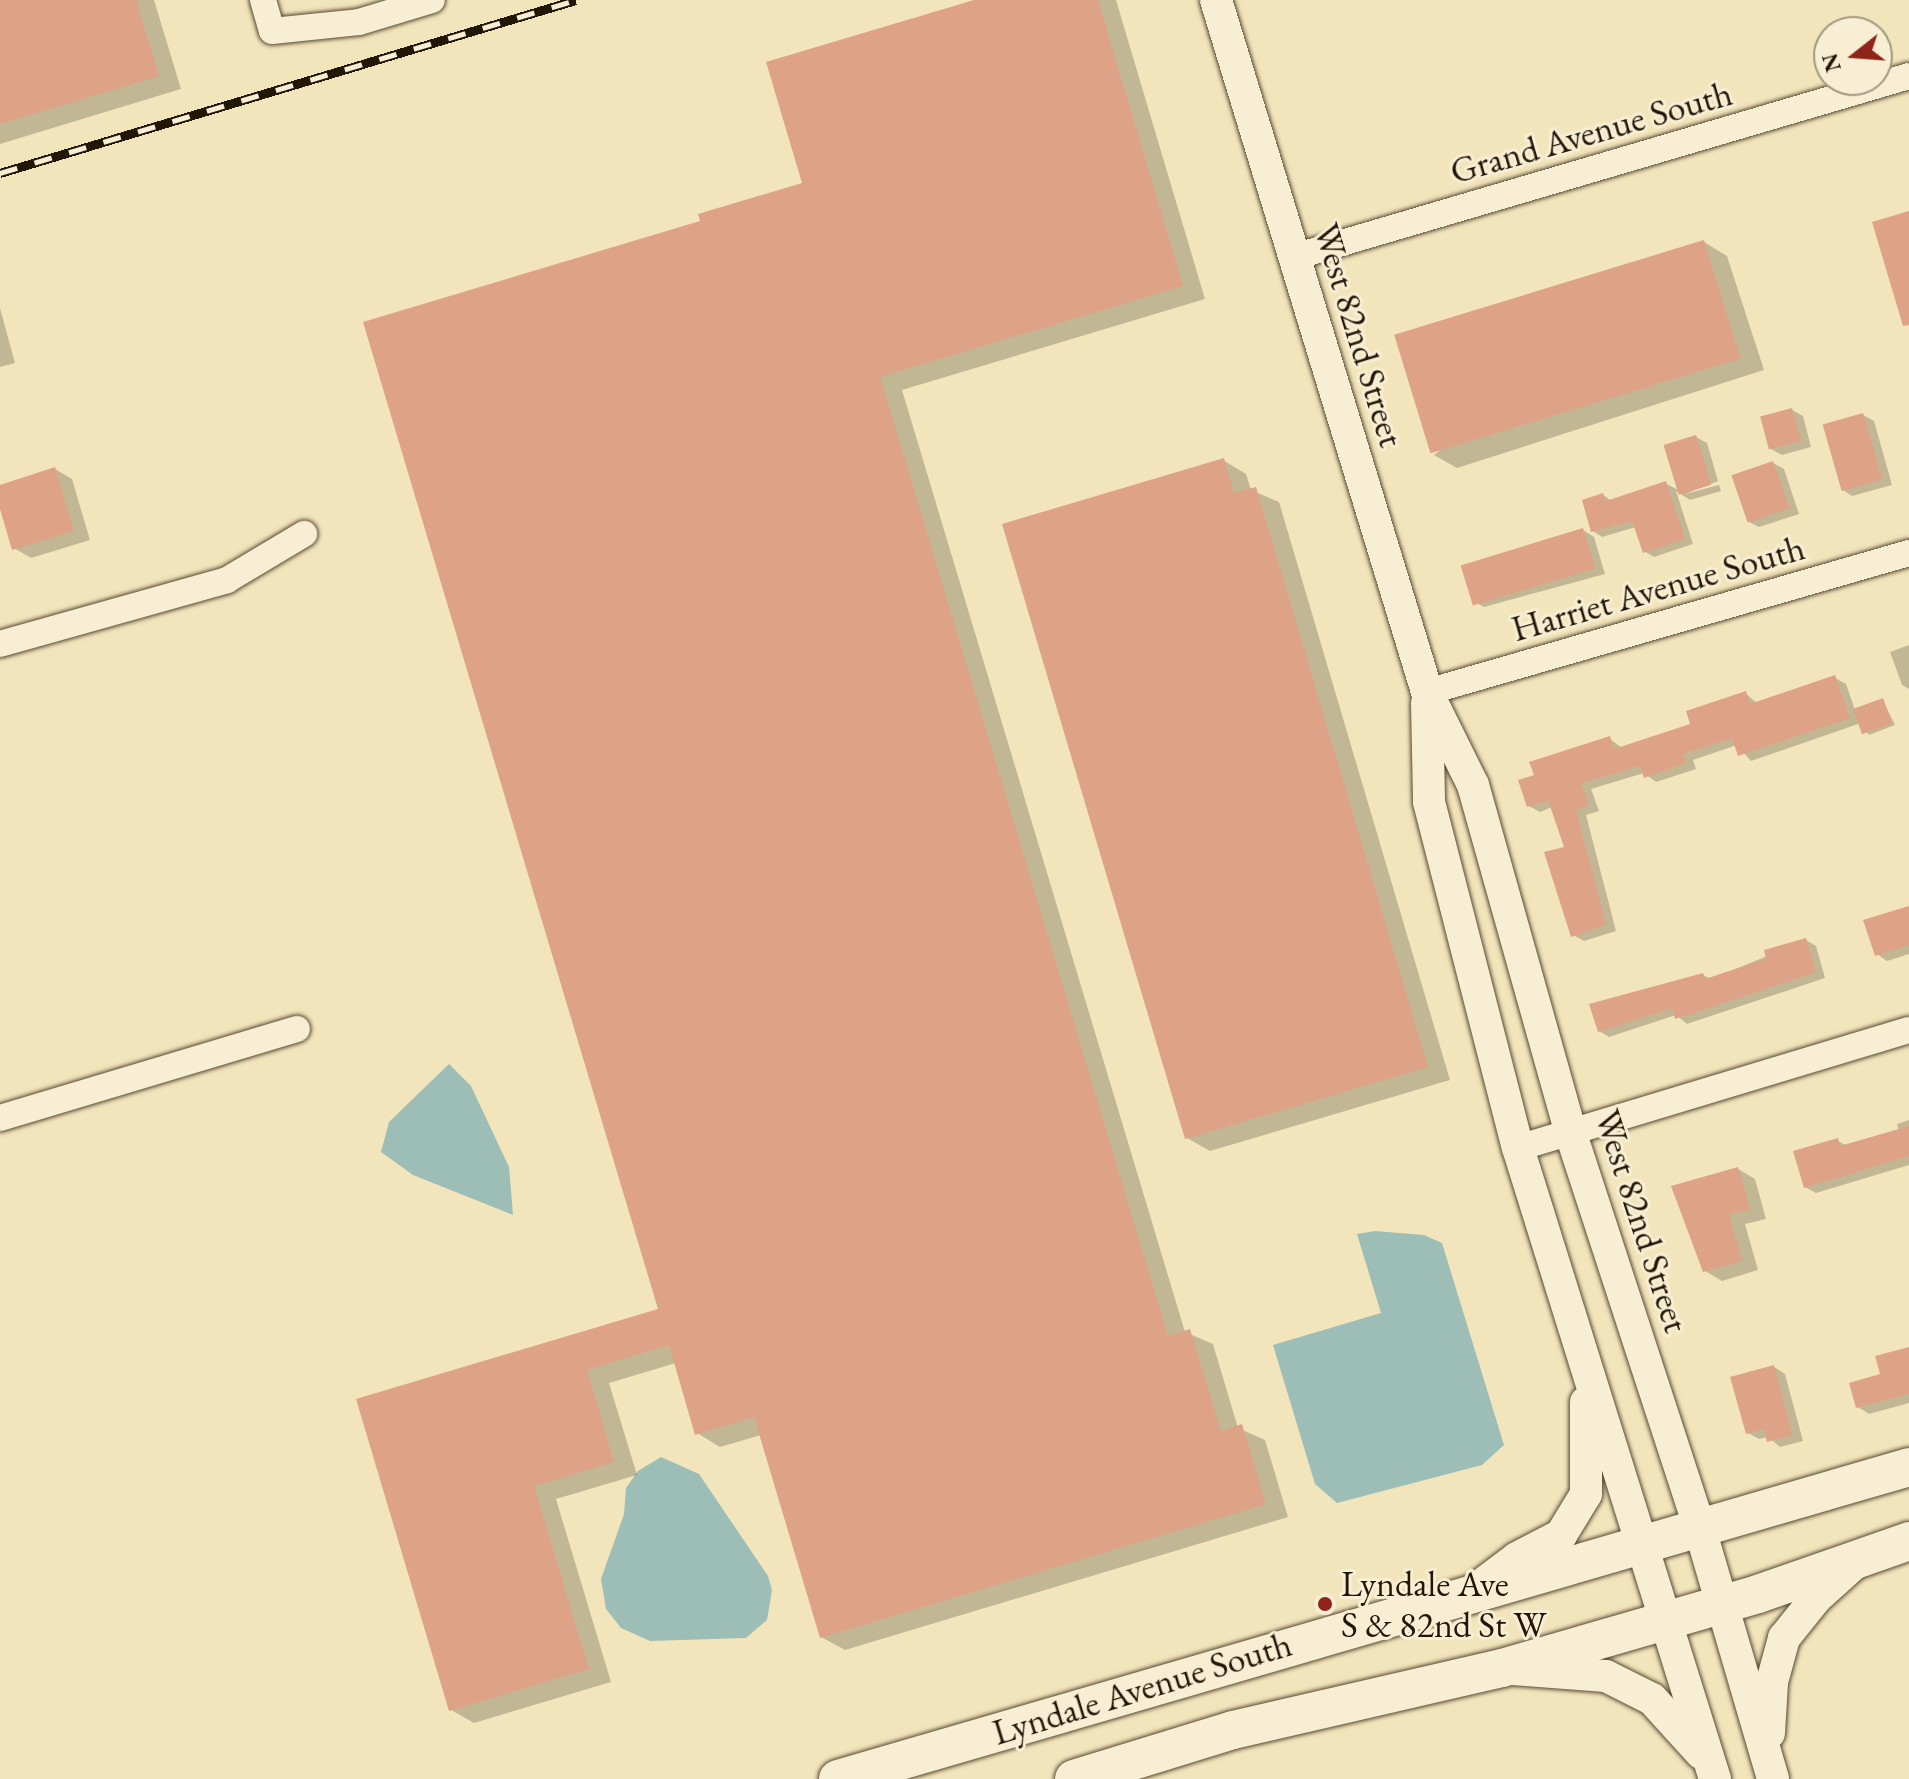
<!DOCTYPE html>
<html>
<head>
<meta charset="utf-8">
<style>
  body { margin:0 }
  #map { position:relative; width:1909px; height:1779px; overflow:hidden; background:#f3e5bb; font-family:"EB Garamond",serif }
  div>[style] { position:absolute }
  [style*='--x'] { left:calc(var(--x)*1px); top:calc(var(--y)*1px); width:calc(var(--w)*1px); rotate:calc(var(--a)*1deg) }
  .water>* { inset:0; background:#9dbeb6 }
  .shadow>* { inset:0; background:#0003 }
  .building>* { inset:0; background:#dea286; transform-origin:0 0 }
  .roads { filter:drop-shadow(0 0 2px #564a34) drop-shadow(0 0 2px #564a34) }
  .minor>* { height:26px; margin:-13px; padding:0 13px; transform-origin:13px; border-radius:13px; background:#f7eed3 }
  .tertiary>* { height:32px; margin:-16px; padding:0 16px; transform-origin:16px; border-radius:16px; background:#f7eed3 }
  .secondary>* { height:38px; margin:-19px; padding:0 19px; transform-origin:19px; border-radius:19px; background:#f7eed3 }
  .rail>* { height:9px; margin-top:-4.5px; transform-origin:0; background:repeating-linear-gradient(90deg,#f7eed3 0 18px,#221607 0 36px); box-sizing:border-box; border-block:2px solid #221607 }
  .dots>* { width:22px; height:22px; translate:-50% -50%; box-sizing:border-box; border:4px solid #f7eed3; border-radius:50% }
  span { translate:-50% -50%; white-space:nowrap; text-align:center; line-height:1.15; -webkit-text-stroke:6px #f7eed3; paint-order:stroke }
  .street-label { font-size:36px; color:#221607 }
  .poi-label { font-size:36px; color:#221607 }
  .left { translate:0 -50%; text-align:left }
  .north { position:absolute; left:1813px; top:16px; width:80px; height:80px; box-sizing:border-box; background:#f7eed3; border:2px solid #a29881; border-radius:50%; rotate:253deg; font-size:22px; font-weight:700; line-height:32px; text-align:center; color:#221607 }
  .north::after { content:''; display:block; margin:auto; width:28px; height:36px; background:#8f2418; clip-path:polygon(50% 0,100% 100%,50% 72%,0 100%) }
</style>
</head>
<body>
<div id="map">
  <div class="water">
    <div style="clip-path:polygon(449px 1064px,471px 1086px,509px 1167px,513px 1215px,413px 1175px,381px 1152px,389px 1122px)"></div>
    <div style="clip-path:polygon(1375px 1231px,1424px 1235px,1442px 1243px,1504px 1445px,1482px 1465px,1337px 1503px,1315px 1484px,1273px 1345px,1381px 1313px,1357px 1234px)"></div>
    <div style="clip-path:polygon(661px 1457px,699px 1474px,768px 1576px,772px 1590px,767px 1620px,746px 1638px,650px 1641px,621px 1628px,606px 1609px,601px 1579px,624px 1514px,626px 1488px,638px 1471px)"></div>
  </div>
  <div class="shadow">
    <div style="clip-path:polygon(0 0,154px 0,181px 89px,0 144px)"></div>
    <div style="clip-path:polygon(981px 0,1116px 0,1205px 299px,902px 390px,1185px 1332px,1213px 1344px,1238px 1428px,1265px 1440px,1288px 1517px,845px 1650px,821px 1637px,761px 1435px,720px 1447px,697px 1433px,676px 1363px,609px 1383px,637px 1475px,556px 1499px,611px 1682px,474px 1723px,451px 1710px,359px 1401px,661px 1310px,703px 222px,805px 185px)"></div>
    <div style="clip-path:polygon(1704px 242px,1727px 256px,1764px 370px,1457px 468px,1434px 455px)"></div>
    <div style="clip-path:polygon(0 308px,15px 363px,0 367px)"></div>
    <div style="clip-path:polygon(1792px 410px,1803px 416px,1811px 447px,1782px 455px,1771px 449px)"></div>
    <div style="clip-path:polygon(1863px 415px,1874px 421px,1892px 485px,1852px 496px,1841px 489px)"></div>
    <div style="clip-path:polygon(1696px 437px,1707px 443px,1718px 481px,1685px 494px,1719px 485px,1721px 491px,1690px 500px,1676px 491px,1693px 544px,1654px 557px,1644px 551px,1636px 527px,1602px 537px,1593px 531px,1603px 495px,1612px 501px,1665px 483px,1678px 490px)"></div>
    <div style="clip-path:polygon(1223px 460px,1246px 474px,1251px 490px,1279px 502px,1450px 1080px,1210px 1151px,1187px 1138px)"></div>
    <div style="clip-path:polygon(1773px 463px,1784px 469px,1799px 514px,1759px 527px,1747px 521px)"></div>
    <div style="clip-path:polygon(55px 469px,72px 479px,90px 540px,31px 558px,14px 548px,0 487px)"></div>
    <div style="clip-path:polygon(1583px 530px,1594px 537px,1605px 574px,1484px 607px,1473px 601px)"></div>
    <div style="clip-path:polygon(1909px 645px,1909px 689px,1902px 685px,1890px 652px)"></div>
    <div style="clip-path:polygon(1835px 678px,1846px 684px,1855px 710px,1883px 701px,1895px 725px,1869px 735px,1861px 723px,1751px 761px,1737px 745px,1693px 760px,1696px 769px,1656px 782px,1644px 773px,1591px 789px,1599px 811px,1586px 815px,1616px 931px,1584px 941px,1573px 935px,1566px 848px,1552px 807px,1540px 812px,1529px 806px,1536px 776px,1610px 739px,1622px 748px,1693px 725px,1745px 693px,1758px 704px)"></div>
    <div style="clip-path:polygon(1909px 907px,1909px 954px,1887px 961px,1877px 954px)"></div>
    <div style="clip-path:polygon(1806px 940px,1816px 946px,1825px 978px,1687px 1024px,1676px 1015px,1609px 1037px,1599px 1031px,1703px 975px,1711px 979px)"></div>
    <div style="clip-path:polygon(1909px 1120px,1909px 1165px,1816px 1193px,1805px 1187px,1838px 1141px,1847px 1146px,1899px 1131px,1897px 1124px)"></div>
    <div style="clip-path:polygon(1738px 1169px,1755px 1179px,1766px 1219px,1745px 1224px,1758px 1270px,1722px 1281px,1705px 1271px)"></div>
    <div style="clip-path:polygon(1909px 1349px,1909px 1403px,1869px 1414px,1858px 1407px)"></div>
    <div style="clip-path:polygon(1774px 1367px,1785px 1374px,1803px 1441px,1780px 1447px,1768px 1437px,1759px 1439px,1748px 1433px)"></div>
  </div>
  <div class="building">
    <div style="clip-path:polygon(0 0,136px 0,159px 76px,0 124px)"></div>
    <div style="clip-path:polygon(974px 0,1098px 0,1183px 286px,880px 377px,1168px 1336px,1190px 1329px,1221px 1431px,1242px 1424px,1266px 1504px,820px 1638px,754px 1417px,695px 1435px,669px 1345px,587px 1370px,614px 1462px,534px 1486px,589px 1669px,449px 1711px,356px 1399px,658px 1309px,363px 322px,700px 221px,698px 214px,802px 183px,766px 62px)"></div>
    <div style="clip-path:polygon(1909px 211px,1909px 325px,1903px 326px,1872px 222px)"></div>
    <div style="left:1704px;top:240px;width:124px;height:324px;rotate:73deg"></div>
    <div style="left:1792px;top:408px;width:34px;height:33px;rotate:75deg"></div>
    <div style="left:1863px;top:413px;width:69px;height:42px;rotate:74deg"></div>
    <div style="left:1696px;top:435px;width:52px;height:34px;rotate:73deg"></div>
    <div style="clip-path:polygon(1224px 458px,1234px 493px,1256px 487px,1428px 1067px,1185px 1139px,1002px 524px)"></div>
    <div style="left:1773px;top:461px;width:50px;height:44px;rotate:71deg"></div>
    <div style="clip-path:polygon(55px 467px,74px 531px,12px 550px,0 509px,0 485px)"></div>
    <div style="clip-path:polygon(1666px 481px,1685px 539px,1643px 553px,1632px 521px,1591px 532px,1582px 500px,1603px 493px,1606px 501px)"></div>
    <div style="left:1583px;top:528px;width:42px;height:128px;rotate:73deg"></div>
    <div style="clip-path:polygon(1835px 675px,1850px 718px,1738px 756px,1732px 738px,1683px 754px,1686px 763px,1644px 778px,1640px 766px,1581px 783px,1589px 805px,1576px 810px,1606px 925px,1571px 937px,1544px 852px,1564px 847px,1548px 800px,1527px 807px,1518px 780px,1534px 775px,1529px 762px,1610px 736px,1614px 749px,1690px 724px,1686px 711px,1746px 691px,1750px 704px)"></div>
    <div style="left:1883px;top:698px;width:27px;height:32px;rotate:70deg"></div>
    <div style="clip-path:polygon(1909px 906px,1909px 945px,1875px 956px,1863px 920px)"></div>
    <div style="clip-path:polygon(1806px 938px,1816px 972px,1675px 1019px,1672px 1008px,1598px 1032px,1589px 1004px,1703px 973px,1705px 979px,1766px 959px,1764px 950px)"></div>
    <div style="clip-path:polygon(1909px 1126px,1909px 1156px,1804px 1188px,1793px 1151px,1838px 1138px,1840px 1146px)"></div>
    <div style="clip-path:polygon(1738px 1167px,1750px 1209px,1729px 1215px,1742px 1261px,1703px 1272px,1671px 1186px)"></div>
    <div style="clip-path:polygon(1909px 1347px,1909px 1394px,1856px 1408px,1849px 1383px,1880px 1374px,1875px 1356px)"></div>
    <div style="clip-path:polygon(1774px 1365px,1792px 1435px,1767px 1442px,1764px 1429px,1746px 1434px,1730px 1377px)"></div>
  </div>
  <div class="roads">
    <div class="minor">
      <div style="--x:263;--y:0;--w:32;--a:74"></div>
      <div style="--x:272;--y:31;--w:87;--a:-5.9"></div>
      <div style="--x:359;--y:22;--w:76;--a:-16.8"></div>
      <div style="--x:1294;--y:257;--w:641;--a:-16.4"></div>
      <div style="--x:0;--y:644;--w:236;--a:-15.7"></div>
      <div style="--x:227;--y:580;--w:90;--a:-30.9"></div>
      <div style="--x:1427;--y:692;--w:502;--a:-16.09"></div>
      <div style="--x:0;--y:1118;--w:310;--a:-16.7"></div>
      <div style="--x:1518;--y:1148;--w:408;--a:-16.8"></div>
    </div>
    <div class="tertiary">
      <div style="--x:1216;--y:0;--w:723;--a:73.04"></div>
      <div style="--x:1427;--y:692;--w:104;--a:63.7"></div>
      <div style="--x:1473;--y:785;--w:359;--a:74.3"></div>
      <div style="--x:1570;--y:1131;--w:419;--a:71.9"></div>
      <div style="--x:1700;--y:1529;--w:260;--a:73.7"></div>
      <div style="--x:1427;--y:703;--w:99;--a:88.8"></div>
      <div style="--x:1429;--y:802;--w:357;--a:75.6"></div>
      <div style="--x:1518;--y:1148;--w:661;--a:72.66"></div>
      <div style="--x:1476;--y:1589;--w:51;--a:-37.1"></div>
      <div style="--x:1517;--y:1558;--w:50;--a:-27.6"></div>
      <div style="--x:1561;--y:1535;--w:48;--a:-58.6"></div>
      <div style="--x:1586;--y:1494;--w:92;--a:-90"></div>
      <div style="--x:1513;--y:1669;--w:93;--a:4.3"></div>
      <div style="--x:1606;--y:1676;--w:51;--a:26.6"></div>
      <div style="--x:1652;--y:1699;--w:73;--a:47.8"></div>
      <div style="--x:1769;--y:1733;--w:51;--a:-86.6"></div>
      <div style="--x:1772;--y:1682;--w:46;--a:-74.7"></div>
      <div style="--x:1784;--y:1638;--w:51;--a:-51.3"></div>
      <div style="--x:1816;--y:1598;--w:54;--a:-42"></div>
    </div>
    <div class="secondary">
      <div style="--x:838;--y:1779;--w:1116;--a:-16.24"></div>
      <div style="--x:1074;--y:1779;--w:166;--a:-17.1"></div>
      <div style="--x:1233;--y:1730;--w:276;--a:-13"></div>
      <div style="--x:1502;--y:1668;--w:266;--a:-16.1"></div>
      <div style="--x:1758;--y:1594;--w:160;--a:-19.3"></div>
    </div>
  </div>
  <div class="rail">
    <div style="--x:0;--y:173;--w:601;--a:-16.72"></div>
  </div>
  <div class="dots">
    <div style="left:1325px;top:1604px;background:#8f2418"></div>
  </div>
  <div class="street-label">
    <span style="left:1591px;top:132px;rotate:-16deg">Grand Avenue South</span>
    <span style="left:1359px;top:335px;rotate:73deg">West 82nd Street</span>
    <span style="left:1658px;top:588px;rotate:-16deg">Harriet Avenue South</span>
    <span style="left:1642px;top:1221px;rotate:72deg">West 82nd Street</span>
    <span style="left:1142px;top:1688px;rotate:-17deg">Lyndale Avenue South</span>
  </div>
  <div class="poi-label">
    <span class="left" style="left:1341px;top:1604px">Lyndale Ave<br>S &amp; 82nd St W</span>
  </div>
  <div class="north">N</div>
</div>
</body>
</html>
